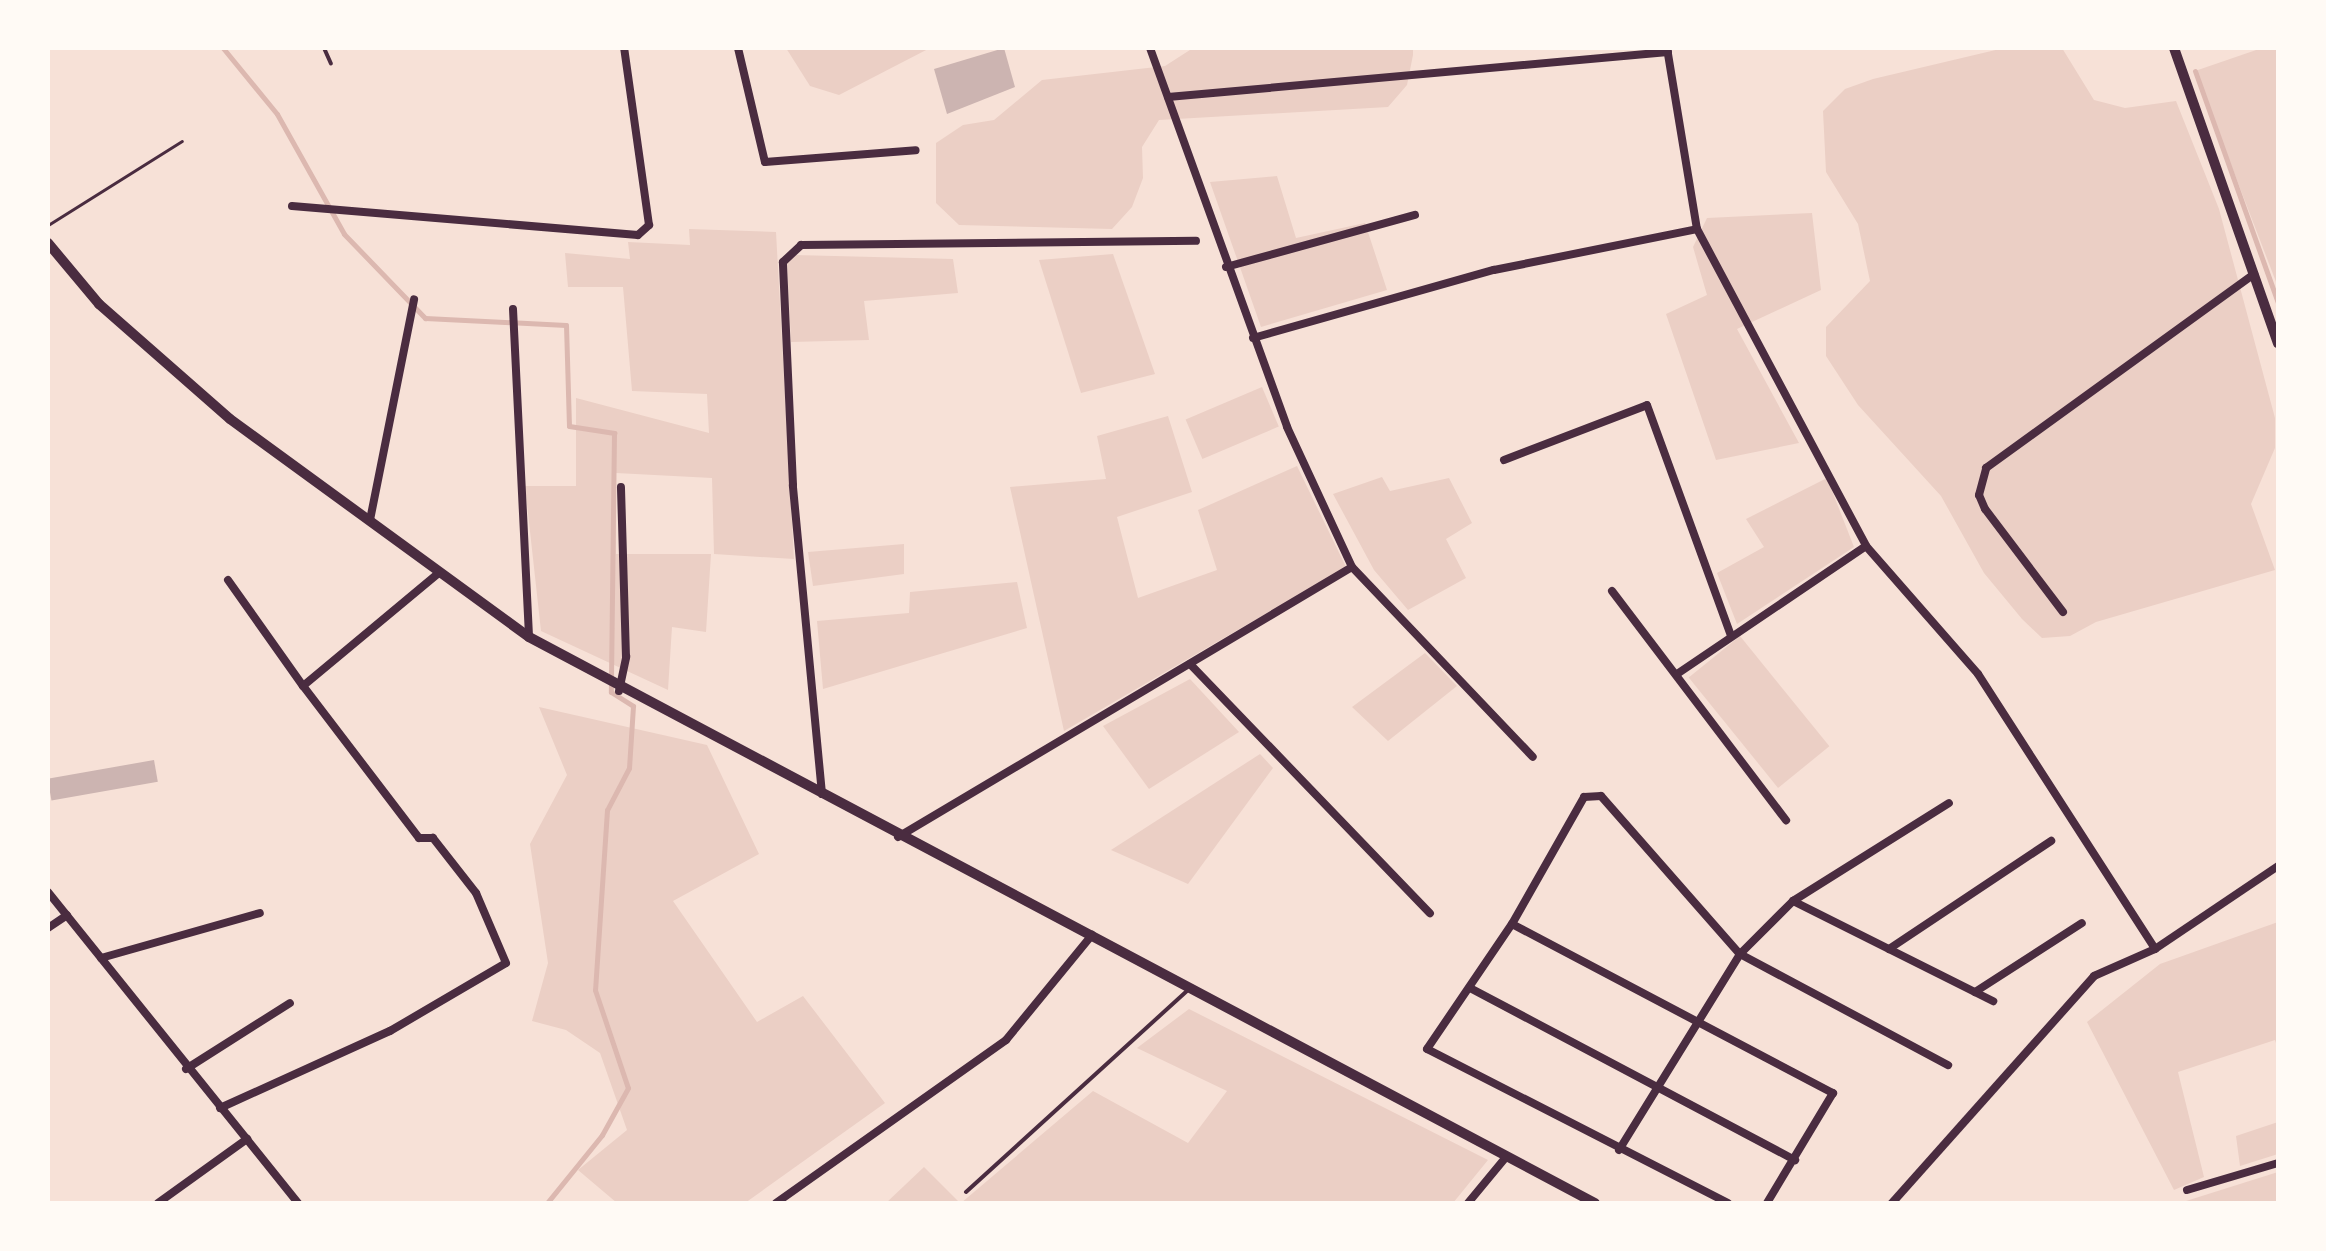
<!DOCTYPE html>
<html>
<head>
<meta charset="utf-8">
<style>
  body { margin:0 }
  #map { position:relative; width:2326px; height:1251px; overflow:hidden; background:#f7e1d7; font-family:Manrope,sans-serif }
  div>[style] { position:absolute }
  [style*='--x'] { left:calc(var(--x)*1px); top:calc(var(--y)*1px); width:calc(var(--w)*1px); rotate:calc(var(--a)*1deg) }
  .green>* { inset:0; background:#ebcfc5; transform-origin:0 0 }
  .stream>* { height:5px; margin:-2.5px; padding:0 2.5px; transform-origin:2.5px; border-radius:2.5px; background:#dcb8b0 }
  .building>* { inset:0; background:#ccb4b1; transform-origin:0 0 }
  .path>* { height:3px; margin:-1.5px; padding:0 1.5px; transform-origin:1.5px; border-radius:1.5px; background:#4a2c40 }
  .service>* { height:4px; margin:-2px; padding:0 2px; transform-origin:2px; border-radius:2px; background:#4a2c40 }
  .minor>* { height:8px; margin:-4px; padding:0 4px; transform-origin:4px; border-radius:4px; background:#4a2c40 }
  .tertiary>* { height:10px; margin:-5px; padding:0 5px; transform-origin:5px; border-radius:5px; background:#4a2c40 }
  span { translate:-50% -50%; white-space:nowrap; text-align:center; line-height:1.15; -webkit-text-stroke:8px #fffaf5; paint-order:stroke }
  .frame { position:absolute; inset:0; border:50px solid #fffaf5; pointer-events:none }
</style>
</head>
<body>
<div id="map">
  <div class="green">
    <div style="clip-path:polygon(786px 48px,930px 48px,839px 95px,810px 86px)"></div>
    <div style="clip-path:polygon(1193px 48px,1413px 48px,1413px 55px,1407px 85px,1388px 107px,1159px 120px,1142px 147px,1143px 178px,1132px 207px,1112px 229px,959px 225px,936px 203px,936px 143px,963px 125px,994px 120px,1042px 80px,1165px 66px)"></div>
    <div style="clip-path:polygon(2004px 48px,2062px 48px,2094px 100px,2125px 108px,2176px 101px,2219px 209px,2275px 418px,2275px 448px,2251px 504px,2275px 570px,2096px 622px,2070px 636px,2042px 638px,2022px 619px,1984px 573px,1941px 496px,1858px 405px,1826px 356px,1826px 327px,1870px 281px,1858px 224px,1826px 172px,1823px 111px,1845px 89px,1873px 79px)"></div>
    <div style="clip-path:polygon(2262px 48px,2278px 48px,2278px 287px,2195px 71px)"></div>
    <div style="clip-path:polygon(1277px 176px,1296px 238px,1365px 223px,1387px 290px,1261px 327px,1210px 182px)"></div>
    <div style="clip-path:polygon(1812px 213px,1821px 290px,1737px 329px,1799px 443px,1716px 460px,1666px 314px,1707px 295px,1693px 247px,1707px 218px)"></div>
    <div style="clip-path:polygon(689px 229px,776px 232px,794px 559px,714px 554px,712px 478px,616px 473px,616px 554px,711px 554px,706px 632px,672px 627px,668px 690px,541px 631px,525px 486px,576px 486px,576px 398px,709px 433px,707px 394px,632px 391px,623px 287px,568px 287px,565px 253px,630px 259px,628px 242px,690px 245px)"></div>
    <div style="clip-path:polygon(1113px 254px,1155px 374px,1081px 393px,1039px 260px)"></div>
    <div style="clip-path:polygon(795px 255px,953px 259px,958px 293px,864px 301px,869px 340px,791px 342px,787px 262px)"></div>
    <div style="left:1262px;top:387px;width:43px;height:83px;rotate:67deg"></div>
    <div style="clip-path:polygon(1168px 416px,1192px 492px,1117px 517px,1138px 598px,1217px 570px,1198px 510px,1297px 466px,1346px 567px,1064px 731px,1010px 487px,1106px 479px,1097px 436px)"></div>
    <div style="clip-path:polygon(1382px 477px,1390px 491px,1449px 478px,1472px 523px,1446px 539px,1466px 578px,1408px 610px,1374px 570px,1333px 494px)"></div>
    <div style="clip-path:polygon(1827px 478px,1854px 547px,1737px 624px,1717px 573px,1764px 547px,1746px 519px)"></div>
    <div style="clip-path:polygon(904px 544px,904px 574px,813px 586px,808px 552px)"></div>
    <div style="clip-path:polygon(1017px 582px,1027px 628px,823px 689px,817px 621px,909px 613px,910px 592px)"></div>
    <div style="left:1740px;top:636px;width:142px;height:66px;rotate:51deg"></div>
    <div style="clip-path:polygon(1425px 653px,1457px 686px,1388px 741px,1352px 707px)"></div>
    <div style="clip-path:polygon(1190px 679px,1239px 732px,1149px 789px,1103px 726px)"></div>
    <div style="clip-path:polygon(539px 707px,707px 745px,759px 854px,673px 901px,757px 1022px,803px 996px,885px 1103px,745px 1203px,617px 1203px,578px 1170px,627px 1130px,600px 1053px,566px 1030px,532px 1021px,548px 963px,530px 844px,567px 775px)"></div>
    <div style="clip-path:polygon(1260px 754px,1273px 768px,1188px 884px,1111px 850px)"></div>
    <div style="clip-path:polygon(2278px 922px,2278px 1049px,2275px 1040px,2178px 1072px,2204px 1177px,2174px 1190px,2087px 1022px,2160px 964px)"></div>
    <div style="clip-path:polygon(1189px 1009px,1488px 1160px,1453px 1203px,961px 1203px,1093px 1091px,1188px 1143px,1227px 1091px,1137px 1048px)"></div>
    <div style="clip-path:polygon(2278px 1122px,2278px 1154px,2240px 1166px,2236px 1136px)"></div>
    <div style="clip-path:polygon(924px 1167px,960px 1203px,886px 1203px)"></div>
    <div style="clip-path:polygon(2278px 1172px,2278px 1203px,2186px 1201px)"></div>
  </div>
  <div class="stream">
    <div style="--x:223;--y:48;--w:85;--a:50.7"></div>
    <div style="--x:277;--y:114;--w:137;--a:60.8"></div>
    <div style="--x:344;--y:234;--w:117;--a:46"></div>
    <div style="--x:425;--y:318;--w:141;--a:2.8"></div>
    <div style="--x:566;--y:325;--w:101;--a:88.3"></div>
    <div style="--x:569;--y:426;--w:46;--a:8.8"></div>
    <div style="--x:614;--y:433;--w:259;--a:90.7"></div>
    <div style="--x:611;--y:692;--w:26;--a:32"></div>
    <div style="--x:633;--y:706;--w:62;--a:93.7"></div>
    <div style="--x:629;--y:768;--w:47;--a:117.6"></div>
    <div style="--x:607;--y:810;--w:180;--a:93.8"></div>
    <div style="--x:595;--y:990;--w:103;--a:71.4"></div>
    <div style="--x:628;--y:1088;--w:54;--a:119"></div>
    <div style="--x:602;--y:1135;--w:87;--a:129"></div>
    <div style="--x:2195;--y:71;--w:246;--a:70.3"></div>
  </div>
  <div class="building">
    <div style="clip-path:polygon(1004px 48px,1015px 87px,947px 114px,934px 69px)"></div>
    <div style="left:154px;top:760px;width:22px;height:108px;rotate:80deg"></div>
  </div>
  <div class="path">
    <div style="--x:48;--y:225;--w:158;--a:-32.1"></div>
  </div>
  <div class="service">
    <div style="--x:324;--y:48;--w:17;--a:66"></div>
    <div style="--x:966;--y:1192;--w:302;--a:-42.3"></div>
  </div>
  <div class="minor">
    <div style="--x:738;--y:48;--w:117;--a:76.7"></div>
    <div style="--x:765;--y:162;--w:151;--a:-4.5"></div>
    <div style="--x:1150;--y:48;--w:403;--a:70.1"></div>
    <div style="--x:1287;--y:427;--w:154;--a:65.1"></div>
    <div style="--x:1352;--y:567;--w:262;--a:46.4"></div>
    <div style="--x:1667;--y:48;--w:183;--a:80.6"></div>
    <div style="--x:1697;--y:229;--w:359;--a:61.9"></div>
    <div style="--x:1866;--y:546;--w:170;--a:48.8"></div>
    <div style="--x:1978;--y:674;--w:327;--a:57.2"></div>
    <div style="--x:1168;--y:97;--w:502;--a:-5.14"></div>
    <div style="--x:292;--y:206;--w:347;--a:4.8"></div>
    <div style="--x:638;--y:235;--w:15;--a:-42"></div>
    <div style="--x:649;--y:225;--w:179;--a:-98"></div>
    <div style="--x:1226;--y:267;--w:196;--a:-15.4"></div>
    <div style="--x:513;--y:309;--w:328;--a:87.2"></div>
    <div style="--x:1253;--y:338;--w:250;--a:-15.8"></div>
    <div style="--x:1494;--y:270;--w:207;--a:-11.4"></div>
    <div style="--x:1504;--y:460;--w:153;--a:-21"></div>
    <div style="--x:1647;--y:405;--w:246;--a:70"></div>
    <div style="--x:370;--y:520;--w:225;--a:-78.7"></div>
    <div style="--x:228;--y:580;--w:130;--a:54.7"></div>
    <div style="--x:1612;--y:591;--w:288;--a:52.8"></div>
    <div style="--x:2063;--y:612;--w:129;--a:-127.1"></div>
    <div style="--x:1985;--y:509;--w:15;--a:-113"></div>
    <div style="--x:1979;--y:495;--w:28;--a:-75"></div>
    <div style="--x:1986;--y:468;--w:331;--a:-35.9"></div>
    <div style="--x:1190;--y:664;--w:346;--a:46.1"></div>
    <div style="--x:1677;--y:674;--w:228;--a:-34.1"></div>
    <div style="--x:619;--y:691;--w:35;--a:-78"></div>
    <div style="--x:626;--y:657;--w:170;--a:-91.7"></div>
    <div style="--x:822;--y:794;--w:310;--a:-95.4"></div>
    <div style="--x:793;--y:485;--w:223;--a:-92.6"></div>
    <div style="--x:783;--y:262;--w:25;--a:-43"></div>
    <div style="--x:801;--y:245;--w:395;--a:-0.6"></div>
    <div style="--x:898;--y:837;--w:528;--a:-30.74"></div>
    <div style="--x:48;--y:892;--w:399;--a:51.2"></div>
    <div style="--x:1793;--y:901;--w:224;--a:26.6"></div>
    <div style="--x:1512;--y:924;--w:146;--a:-60.4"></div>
    <div style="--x:1584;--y:797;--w:17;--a:-3"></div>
    <div style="--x:1601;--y:796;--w:210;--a:48.7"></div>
    <div style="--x:1740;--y:954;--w:236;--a:28.1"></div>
    <div style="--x:48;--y:928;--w:23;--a:-34"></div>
    <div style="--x:1889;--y:949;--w:195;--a:-33.7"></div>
    <div style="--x:101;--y:958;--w:165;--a:-15.8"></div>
    <div style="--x:1470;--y:988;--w:368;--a:27.9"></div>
    <div style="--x:1975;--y:992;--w:127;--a:-32.8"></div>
    <div style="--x:186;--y:1069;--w:123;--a:-32.4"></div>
    <div style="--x:220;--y:1108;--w:187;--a:-24.4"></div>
    <div style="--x:390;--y:1031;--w:134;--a:-30.4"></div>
    <div style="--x:506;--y:963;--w:76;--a:-113.2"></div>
    <div style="--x:476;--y:893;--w:70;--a:-128"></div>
    <div style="--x:433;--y:838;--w:14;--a:180"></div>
    <div style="--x:419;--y:838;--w:191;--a:-127.3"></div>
    <div style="--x:303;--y:686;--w:178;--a:-39.8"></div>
    <div style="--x:1619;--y:1150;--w:230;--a:-58.3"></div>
    <div style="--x:1740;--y:954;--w:75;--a:-45"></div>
    <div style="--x:1793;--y:901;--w:184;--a:-32.1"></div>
    <div style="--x:2187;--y:1190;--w:95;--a:-16.5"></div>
    <div style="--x:158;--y:1203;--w:110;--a:-35.7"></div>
    <div style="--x:776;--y:1203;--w:282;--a:-35.3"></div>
    <div style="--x:1006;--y:1040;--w:136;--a:-50.7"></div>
    <div style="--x:1468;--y:1203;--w:60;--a:-50.4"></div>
    <div style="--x:1728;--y:1203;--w:338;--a:-152.9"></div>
    <div style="--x:1427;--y:1049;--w:151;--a:-55.8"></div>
    <div style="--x:1512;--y:924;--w:363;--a:27.8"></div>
    <div style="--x:1833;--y:1093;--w:128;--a:121"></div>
    <div style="--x:1892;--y:1203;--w:304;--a:-48.3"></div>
    <div style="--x:2094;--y:976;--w:67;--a:-23.9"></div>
    <div style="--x:2155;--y:949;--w:148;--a:-34"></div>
  </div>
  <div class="tertiary">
    <div style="--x:2174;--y:48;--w:313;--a:70.6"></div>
    <div style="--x:48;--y:243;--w:80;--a:50.1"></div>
    <div style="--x:99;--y:304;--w:174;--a:41.3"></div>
    <div style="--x:230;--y:419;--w:370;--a:36.1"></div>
    <div style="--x:529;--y:637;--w:1207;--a:27.97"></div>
  </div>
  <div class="frame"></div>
</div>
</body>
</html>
